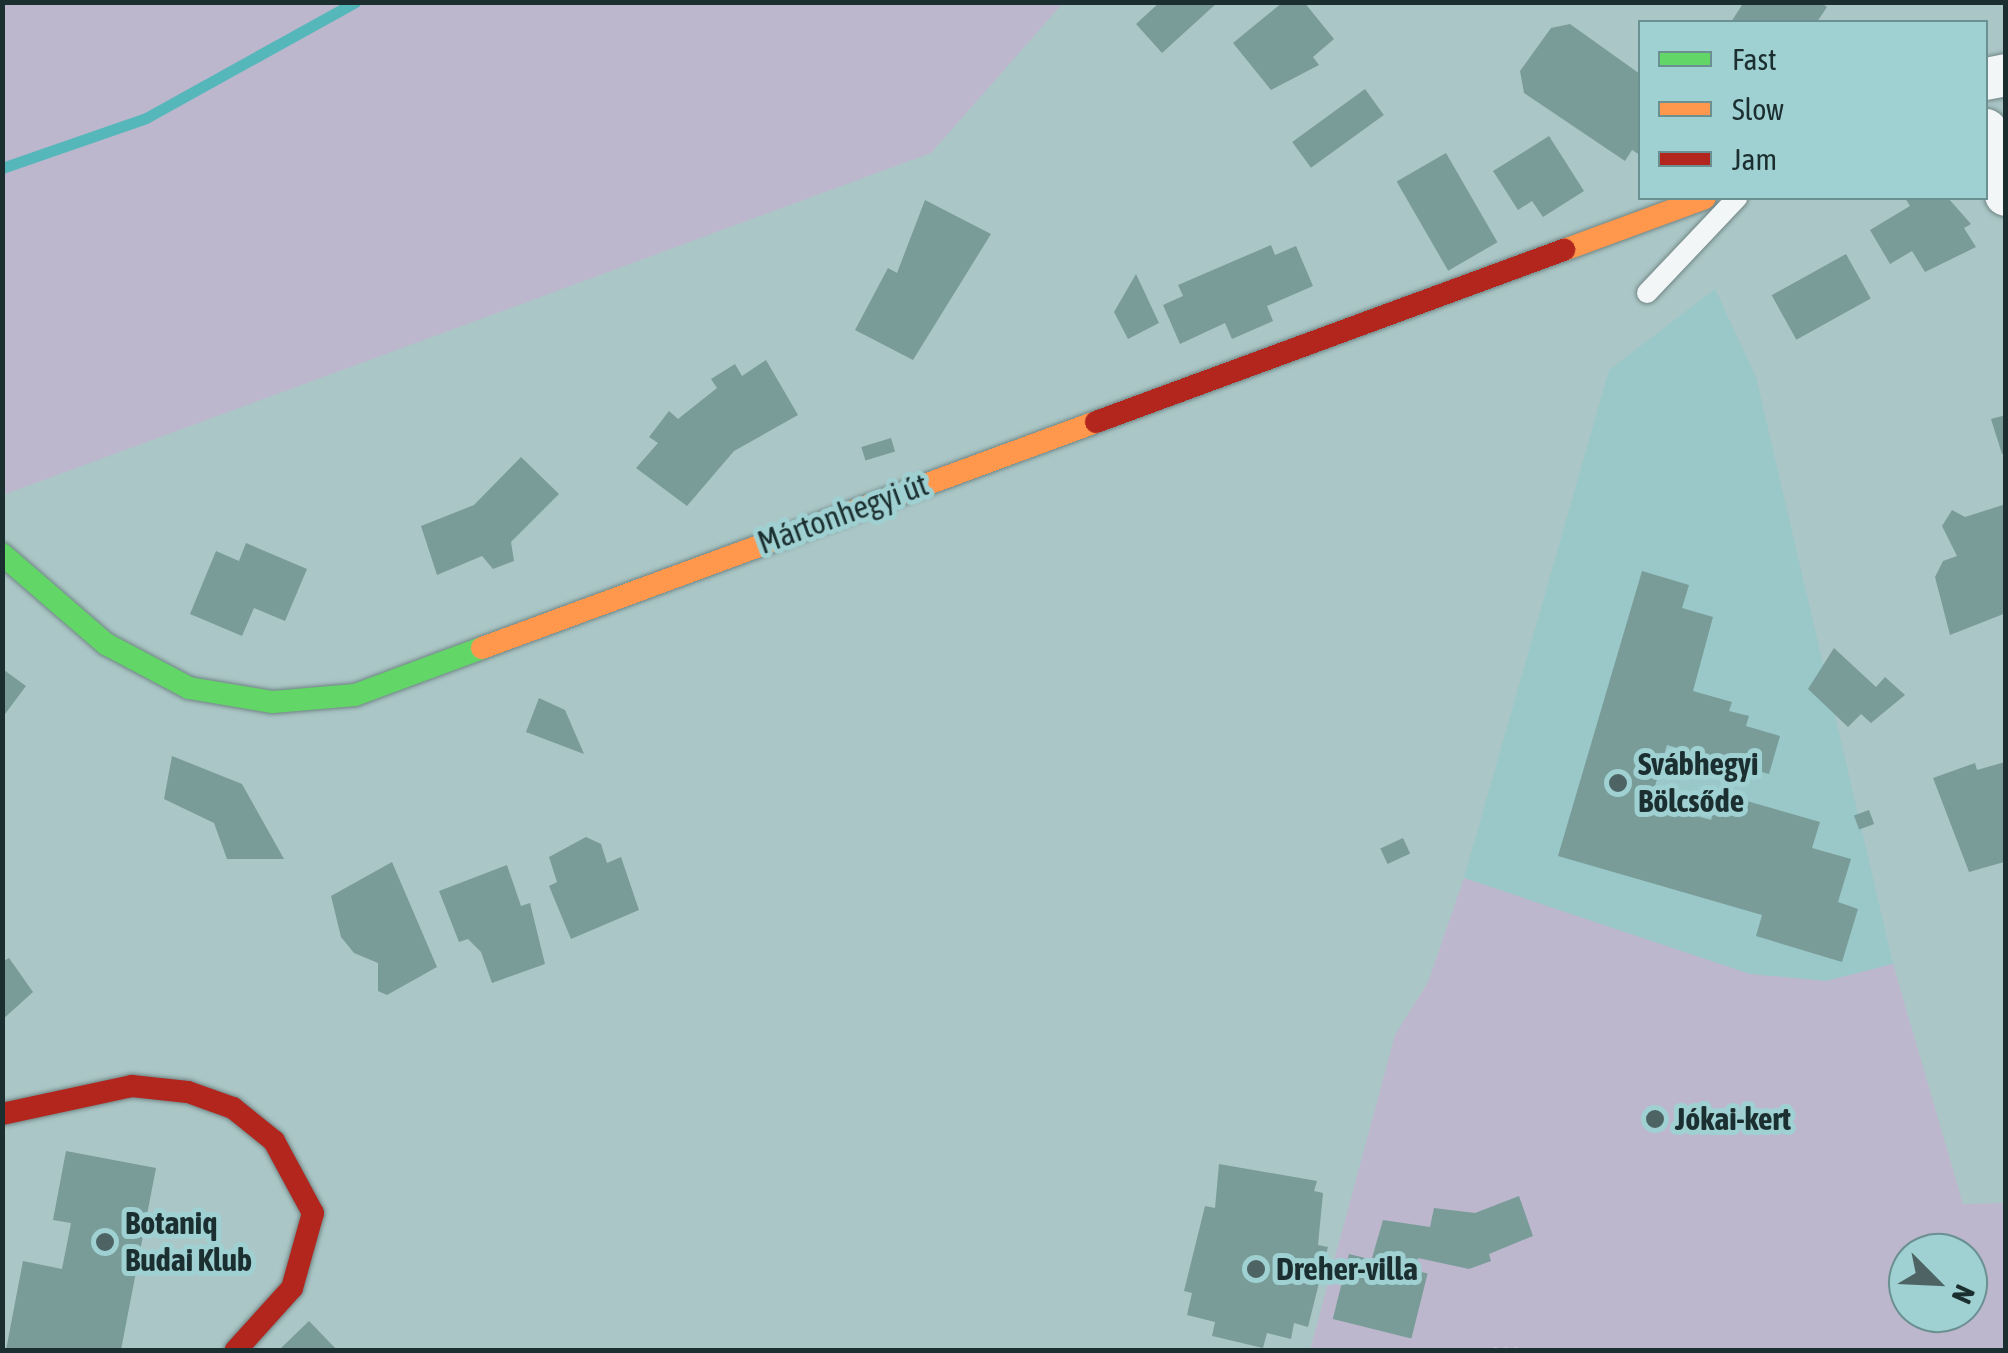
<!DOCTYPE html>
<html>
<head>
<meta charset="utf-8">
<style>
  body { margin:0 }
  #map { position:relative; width:2008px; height:1353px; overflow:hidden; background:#abc6c6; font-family:"Asap Condensed",sans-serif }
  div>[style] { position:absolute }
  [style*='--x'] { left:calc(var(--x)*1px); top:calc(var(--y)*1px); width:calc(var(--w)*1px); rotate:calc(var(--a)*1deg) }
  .built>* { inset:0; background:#9ac7c8 }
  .green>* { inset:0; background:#bcb7cd }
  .stream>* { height:11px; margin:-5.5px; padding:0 5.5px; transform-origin:5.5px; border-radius:5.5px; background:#56b7bb }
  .building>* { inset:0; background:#799c98; transform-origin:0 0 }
  .path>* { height:6px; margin-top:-3px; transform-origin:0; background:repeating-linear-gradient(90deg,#c7d0d0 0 2.5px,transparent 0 10.5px) }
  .roads { filter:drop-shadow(0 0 2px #708585) drop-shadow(0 0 2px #708585) }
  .lane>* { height:20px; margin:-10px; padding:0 10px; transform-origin:10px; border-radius:10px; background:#f2f6f6 }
  .street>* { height:42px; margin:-21px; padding:0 21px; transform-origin:21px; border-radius:21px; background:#f2f6f6 }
  .fast>* { height:22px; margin:-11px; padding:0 11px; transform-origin:11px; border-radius:11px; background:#63d668 }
  .slow>* { height:22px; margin:-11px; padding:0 11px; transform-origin:11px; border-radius:11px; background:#ff974d }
  .jam>* { height:22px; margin:-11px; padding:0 11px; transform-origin:11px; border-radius:11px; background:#b3261e }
  .dots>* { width:28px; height:28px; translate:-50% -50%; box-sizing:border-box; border:5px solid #9fd0d2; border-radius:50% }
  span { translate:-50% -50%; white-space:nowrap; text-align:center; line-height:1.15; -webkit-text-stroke:10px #9fd0d2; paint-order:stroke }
  .street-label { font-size:32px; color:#1c2f30 }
  .poi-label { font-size:32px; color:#1c2f30; font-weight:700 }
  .left { translate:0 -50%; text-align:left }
  .frame { position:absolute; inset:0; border:5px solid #1c2f30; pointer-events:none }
  .legend { position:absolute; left:1638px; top:20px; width:350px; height:180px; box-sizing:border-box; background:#9fd0d2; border:2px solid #6b9091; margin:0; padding:12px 18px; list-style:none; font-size:30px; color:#1c2f30 }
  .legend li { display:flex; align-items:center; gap:20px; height:50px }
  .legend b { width:50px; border:2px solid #6b9091 }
  .north { position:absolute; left:1888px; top:1233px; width:100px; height:100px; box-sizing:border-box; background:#9fd0d2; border:2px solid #6b9091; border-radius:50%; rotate:114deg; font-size:28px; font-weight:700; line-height:40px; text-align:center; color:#1c2f30 }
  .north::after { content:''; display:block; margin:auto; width:35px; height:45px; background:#4e6464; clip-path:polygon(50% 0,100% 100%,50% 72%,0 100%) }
</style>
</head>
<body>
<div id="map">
  <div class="built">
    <div style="clip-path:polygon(1715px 289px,1756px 377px,1893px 964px,1826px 981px,1750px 974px,1464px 878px,1609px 370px)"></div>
  </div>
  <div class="green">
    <div style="clip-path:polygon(2px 3px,3px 2px,1063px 3px,931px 153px,3px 495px)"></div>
    <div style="clip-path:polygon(evenodd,1464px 878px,1750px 974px,1826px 981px,1893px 964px,1963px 1204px,2005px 1203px,2005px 1350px,1310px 1350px,1395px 1035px,1428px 982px,1464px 878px,1908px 1253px,1968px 1253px,1968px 1313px,1908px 1313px,1908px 1253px)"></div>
  </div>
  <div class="stream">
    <div style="--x:2;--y:168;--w:152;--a:-19.1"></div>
    <div style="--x:146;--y:118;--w:239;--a:-29"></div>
  </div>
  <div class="building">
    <div style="clip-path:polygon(1160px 2px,1218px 2px,1162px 53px,1136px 24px)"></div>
    <div style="clip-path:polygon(1283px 2px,1304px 2px,1334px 39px,1313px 57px,1319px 65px,1271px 90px,1233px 43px)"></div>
    <div style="clip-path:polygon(1744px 2px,1820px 2px,1827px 7px,1817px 22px,1731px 22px)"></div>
    <div style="clip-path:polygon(1570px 24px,1640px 74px,1640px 155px,1632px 150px,1625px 161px,1524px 93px,1520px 71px,1551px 28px)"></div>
    <div style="left:1365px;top:89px;width:32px;height:90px;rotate:54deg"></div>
    <div style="clip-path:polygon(1549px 136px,1584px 191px,1543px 217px,1532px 201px,1518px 210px,1493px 171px)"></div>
    <div style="left:1446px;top:153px;width:103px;height:57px;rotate:60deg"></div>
    <div style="clip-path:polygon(1905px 198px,1948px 198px,1971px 224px,1964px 228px,1976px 247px,1925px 272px,1912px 251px,1890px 264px,1870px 230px,1910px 206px)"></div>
    <div style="clip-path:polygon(925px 200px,991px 234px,913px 360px,855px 330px,888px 268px,897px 273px)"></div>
    <div style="clip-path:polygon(1271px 245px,1275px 255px,1296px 246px,1313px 286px,1267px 306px,1273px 321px,1232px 339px,1225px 323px,1180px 344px,1163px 305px,1183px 296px,1178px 285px)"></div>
    <div style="left:1846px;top:254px;width:51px;height:85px;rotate:61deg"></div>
    <div style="clip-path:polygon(1136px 274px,1159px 323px,1128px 339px,1114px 312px)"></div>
    <div style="clip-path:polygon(766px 360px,798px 415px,734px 451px,687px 506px,636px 468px,658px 443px,649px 437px,669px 411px,678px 419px,717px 388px,711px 379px,735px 364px,742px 376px)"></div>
    <div style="clip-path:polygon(2006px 415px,2006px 453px,2002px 454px,1991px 419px)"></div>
    <div style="left:891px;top:438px;width:14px;height:31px;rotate:73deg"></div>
    <div style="clip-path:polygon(521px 457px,559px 494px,511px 542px,514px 561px,493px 569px,482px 556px,437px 575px,421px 526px,474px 505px)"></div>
    <div style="clip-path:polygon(2006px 504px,2006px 613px,1950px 635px,1935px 577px,1943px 561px,1957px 556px,1942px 526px,1952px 510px,1965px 517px)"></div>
    <div style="clip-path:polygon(246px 543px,307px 569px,285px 621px,254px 608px,242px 636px,190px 614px,216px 551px,239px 561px)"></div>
    <div style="clip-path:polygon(1642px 571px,1689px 585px,1682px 608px,1713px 617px,1693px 691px,1732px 702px,1729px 711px,1749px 716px,1746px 726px,1780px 736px,1769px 774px,1667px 745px,1650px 803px,1711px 820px,1719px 793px,1820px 822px,1812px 848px,1851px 859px,1838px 902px,1858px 909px,1842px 962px,1756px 936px,1762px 915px,1558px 856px)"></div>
    <div style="clip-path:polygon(2px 648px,4px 670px,26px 686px,2px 718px)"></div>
    <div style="clip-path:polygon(1834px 648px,1876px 687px,1885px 677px,1905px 695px,1871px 723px,1861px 714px,1848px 727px,1808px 689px)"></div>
    <div style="clip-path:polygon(539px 698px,565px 710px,584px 754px,526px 732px)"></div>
    <div style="clip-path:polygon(172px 756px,242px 784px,284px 859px,227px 859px,214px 823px,164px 799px)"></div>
    <div style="clip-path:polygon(1975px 763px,1977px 770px,2005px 762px,2006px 854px,2004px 862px,1969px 872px,1933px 778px)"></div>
    <div style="left:1869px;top:810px;width:15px;height:16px;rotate:70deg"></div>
    <div style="clip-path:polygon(586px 837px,601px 844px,607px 863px,621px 857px,639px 910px,571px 939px,549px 886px,557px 882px,549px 857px)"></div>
    <div style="left:1403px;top:838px;width:17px;height:25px;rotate:65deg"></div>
    <div style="clip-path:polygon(392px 862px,437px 967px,387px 995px,378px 991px,378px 963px,354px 953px,341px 937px,331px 896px)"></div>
    <div style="clip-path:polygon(507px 865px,521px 906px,530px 903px,545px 964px,492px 983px,481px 952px,468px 939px,459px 942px,439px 891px)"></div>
    <div style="clip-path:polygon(9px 958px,33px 992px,2px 1020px,2px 962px)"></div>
    <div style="clip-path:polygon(66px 1151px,156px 1168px,121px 1350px,6px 1350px,23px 1261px,62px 1269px,71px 1223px,53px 1220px)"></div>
    <div style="clip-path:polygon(1219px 1164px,1317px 1181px,1314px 1191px,1323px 1193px,1318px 1245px,1328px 1247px,1308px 1327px,1294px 1323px,1291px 1339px,1267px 1333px,1263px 1348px,1212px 1336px,1215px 1322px,1187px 1315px,1192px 1293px,1184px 1291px,1205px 1206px,1215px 1208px)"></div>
    <div style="clip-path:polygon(1519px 1196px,1533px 1236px,1489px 1254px,1491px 1261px,1469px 1269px,1418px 1258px,1415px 1269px,1372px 1258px,1383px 1220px,1430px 1227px,1434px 1208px,1475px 1213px)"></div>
    <div style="left:1349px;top:1254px;width:81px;height:67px;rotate:14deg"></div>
    <div style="clip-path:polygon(309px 1321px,337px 1350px,279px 1350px)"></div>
  </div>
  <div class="path">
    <div style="--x:1494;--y:1350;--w:30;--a:0"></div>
  </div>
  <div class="roads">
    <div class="lane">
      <div style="--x:1647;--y:293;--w:131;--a:-46.5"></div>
    </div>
    <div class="street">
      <div style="--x:1986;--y:79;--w:20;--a:-11"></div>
      <div style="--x:1986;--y:130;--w:68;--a:72.9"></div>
    </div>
    <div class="fast">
      <div style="--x:2;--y:554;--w:138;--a:40.9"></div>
      <div style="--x:106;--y:644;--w:94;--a:27.9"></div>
      <div style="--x:189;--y:688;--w:85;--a:9.5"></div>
      <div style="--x:273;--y:702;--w:82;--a:-4.9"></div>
      <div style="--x:355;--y:695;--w:135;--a:-20.3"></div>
    </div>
    <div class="slow">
      <div style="--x:1564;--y:250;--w:150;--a:-20.2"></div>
      <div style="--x:482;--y:648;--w:654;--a:-20.21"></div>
    </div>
    <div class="jam">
      <div style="--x:1096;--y:422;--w:499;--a:-20.2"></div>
      <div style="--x:2;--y:1114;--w:133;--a:-12.2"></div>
      <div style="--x:132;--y:1086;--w:56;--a:6.1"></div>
      <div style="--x:188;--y:1092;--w:48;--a:19.6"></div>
      <div style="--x:233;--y:1108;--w:53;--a:38.8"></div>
      <div style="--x:274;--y:1141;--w:82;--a:61.6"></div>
      <div style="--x:313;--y:1213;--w:78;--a:105.6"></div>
      <div style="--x:292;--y:1288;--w:84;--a:132.1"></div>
    </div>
  </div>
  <div class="dots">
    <div style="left:1618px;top:783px;background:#4e6464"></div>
    <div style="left:1655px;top:1119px;background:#4e6464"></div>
    <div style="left:105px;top:1242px;background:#4e6464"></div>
    <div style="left:1256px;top:1269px;background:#4e6464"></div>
  </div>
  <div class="street-label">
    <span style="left:843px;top:514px;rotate:-20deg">Mártonhegyi út</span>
  </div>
  <div class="poi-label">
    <span class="left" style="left:1638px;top:783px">Svábhegyi<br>Bölcsőde</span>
    <span class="left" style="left:1675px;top:1119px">Jókai-kert</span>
    <span class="left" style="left:125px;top:1242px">Botaniq<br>Budai Klub</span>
    <span class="left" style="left:1276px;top:1269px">Dreher-villa</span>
  </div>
  <div class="frame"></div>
  <ul class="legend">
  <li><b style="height:12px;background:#63d668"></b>Fast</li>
  <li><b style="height:12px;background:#ff974d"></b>Slow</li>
  <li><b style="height:12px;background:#b3261e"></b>Jam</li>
  </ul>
  <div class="north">N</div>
</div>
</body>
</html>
